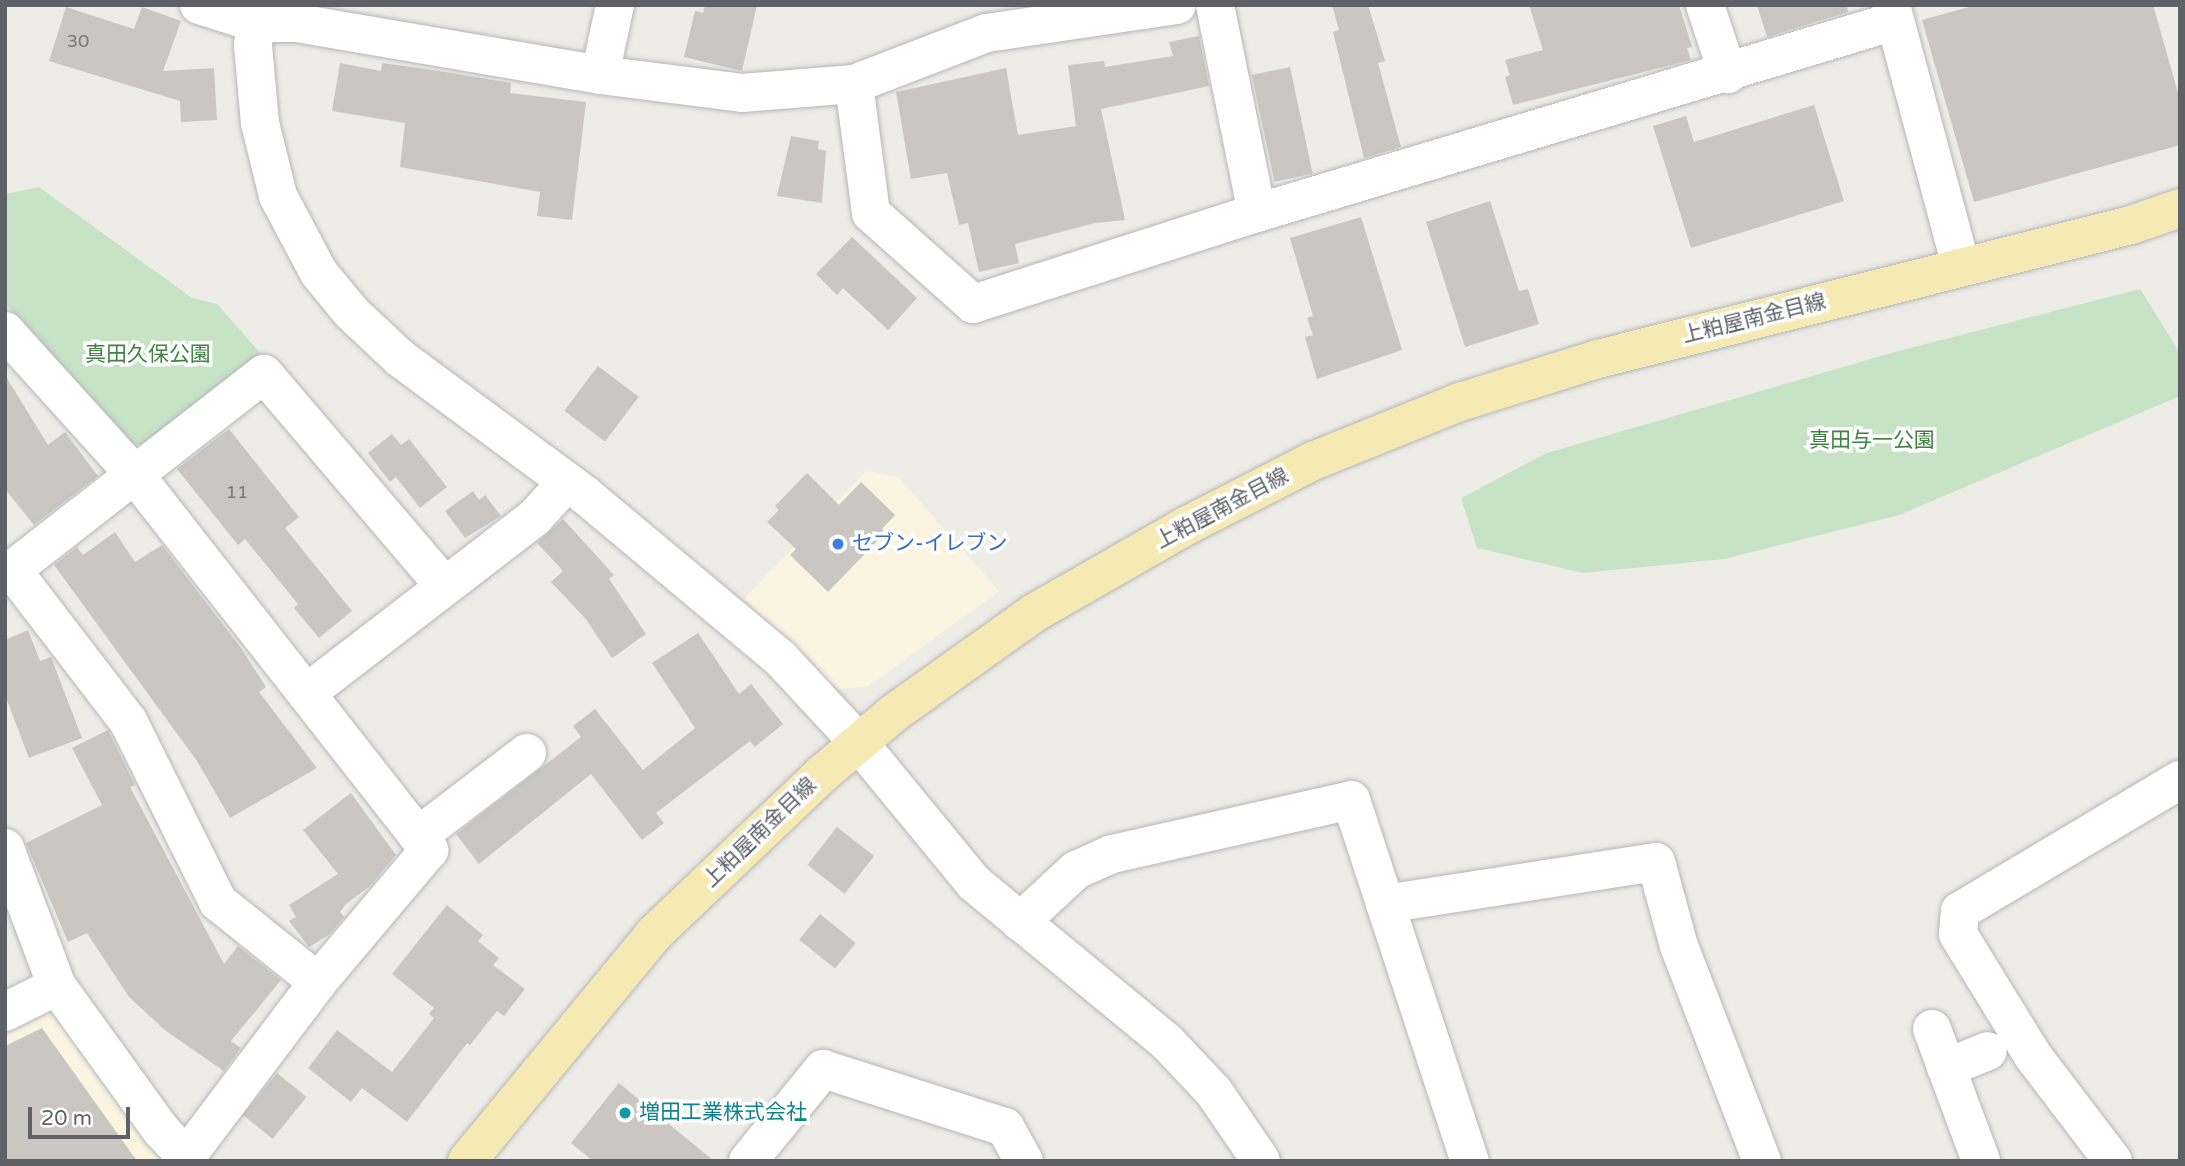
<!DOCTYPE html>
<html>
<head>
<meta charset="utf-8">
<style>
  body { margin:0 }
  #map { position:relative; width:2185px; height:1166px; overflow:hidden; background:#eeece6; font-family:"Varela Round","Noto Sans JP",sans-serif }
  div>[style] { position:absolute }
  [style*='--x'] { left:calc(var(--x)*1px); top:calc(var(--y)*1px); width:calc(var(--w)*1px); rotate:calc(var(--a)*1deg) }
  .commercial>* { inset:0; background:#faf4e0 }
  .green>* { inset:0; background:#c6e3c6 }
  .building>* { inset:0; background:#cac7c3; transform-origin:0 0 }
  .roads { filter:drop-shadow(0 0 2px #b3b6b9) drop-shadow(0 0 2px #b3b6b9) }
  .minor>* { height:38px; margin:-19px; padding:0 19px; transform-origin:19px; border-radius:19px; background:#fff }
  .major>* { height:38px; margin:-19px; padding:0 19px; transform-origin:19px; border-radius:19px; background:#f6eab4 }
  .dots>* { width:19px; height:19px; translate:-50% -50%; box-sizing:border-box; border:4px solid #fff; border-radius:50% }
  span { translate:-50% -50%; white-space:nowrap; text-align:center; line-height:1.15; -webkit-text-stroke:7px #fff; paint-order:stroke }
  .number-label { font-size:18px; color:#797a7c }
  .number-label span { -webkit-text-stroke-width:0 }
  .street-label { font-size:21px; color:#5e6165 }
  .park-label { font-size:21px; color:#408242 }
  .shop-label { font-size:21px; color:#366cbe }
  .left { translate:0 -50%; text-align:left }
  .culture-label { font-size:21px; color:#0d838f }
  .frame { position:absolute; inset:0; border:7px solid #5e6165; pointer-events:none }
  .scale { position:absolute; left:28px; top:1107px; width:102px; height:32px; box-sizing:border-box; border:4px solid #5e6165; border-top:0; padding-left:9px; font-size:21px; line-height:24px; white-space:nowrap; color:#5e6165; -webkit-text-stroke:5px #fff; paint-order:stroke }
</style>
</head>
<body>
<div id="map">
  <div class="commercial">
    <div style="clip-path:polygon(866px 471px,898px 477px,999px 591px,867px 687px,836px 689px,744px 599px)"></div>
    <div style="clip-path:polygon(53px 1004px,170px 1161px,5px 1161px,5px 1028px)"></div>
  </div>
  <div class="green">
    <div style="clip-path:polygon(39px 187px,192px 298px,217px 304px,263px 356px,146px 446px,133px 444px,5px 304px,5px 194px)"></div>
    <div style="clip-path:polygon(2140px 289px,2180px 353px,2180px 396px,1899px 515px,1724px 559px,1583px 573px,1477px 548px,1461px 498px,1547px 453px,1902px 350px)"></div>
  </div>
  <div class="building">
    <div style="clip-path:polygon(705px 5px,757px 5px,742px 71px,684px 57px,695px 11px,703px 13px)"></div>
    <div style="clip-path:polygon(1332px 5px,1368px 5px,1385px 61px,1378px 63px,1401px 147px,1364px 158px,1333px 32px,1339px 30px)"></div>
    <div style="clip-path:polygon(1529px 5px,1679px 5px,1692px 47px,1687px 48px,1691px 60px,1513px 105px,1505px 77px,1510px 75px,1505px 60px,1543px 50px)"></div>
    <div style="clip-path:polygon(1757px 5px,1847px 5px,1848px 12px,1767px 37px)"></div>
    <div style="clip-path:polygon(1976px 5px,2153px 5px,2180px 100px,2180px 145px,1974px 202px,1922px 20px)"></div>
    <div style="clip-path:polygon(66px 7px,134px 29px,142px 7px,181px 21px,163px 71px,214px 68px,217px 120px,181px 122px,180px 101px,49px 61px)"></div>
    <div style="clip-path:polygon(1199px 36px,1209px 86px,1101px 109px,1125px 220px,1095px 223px,1015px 244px,1019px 263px,979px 272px,968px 223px,959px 225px,947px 173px,911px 179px,896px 92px,1006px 68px,1018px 135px,1076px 126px,1068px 65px,1104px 61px,1105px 67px,1173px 56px,1169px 42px)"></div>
    <div style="clip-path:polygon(340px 63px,381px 71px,382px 63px,433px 70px,511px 83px,510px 93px,586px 102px,572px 220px,537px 216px,540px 192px,400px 167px,405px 123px,332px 111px)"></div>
    <div style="left:1290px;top:67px;width:109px;height:39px;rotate:78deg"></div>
    <div style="clip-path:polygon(1814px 105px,1844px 201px,1691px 248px,1653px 126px,1686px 116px,1694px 142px)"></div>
    <div style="clip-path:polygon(791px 136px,819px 141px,818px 149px,826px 151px,822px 203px,777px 196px)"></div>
    <div style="clip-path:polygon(1490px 201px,1519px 291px,1528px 289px,1539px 324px,1465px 347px,1426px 222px)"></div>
    <div style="clip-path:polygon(1361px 217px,1402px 350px,1317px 379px,1305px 337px,1313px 335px,1307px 318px,1313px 316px,1290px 238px)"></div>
    <div style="clip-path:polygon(852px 237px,917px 298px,888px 330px,843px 288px,837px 295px,816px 274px)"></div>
    <div style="left:598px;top:366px;width:51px;height:56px;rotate:37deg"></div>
    <div style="clip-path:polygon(5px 375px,48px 445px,65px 432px,98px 476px,34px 525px,5px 489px)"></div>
    <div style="clip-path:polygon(229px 429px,299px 517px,285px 528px,352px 611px,319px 638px,294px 608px,298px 604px,245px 539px,238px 545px,177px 469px)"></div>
    <div style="clip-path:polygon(392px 434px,401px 445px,409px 439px,447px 487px,420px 508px,396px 477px,390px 482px,368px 453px)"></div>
    <div style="clip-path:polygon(807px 473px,839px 505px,861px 482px,895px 515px,882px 529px,886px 532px,828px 592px,790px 555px,796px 549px,767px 522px,779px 510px,775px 506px)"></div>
    <div style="clip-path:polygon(473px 491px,479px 500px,485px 495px,501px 516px,465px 538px,445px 511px)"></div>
    <div style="clip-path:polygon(563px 519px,614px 575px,609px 579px,646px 634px,612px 658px,585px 618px,551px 582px,563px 571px,537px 543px)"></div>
    <div style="clip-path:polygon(115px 532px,135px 562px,162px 545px,241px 648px,266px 687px,259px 692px,317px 768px,230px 818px,197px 761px,54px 565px,77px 547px,83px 555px)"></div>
    <div style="clip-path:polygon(28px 630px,40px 661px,51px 657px,82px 738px,29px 758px,5px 695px,5px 640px)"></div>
    <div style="clip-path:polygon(698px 633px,739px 694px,751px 684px,783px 724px,755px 747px,750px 741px,656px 813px,664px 823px,642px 840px,591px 774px,479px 864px,456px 834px,581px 737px,573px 726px,595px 709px,643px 770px,695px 728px,652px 663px)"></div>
    <div style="clip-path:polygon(108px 730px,135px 785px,130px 787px,224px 964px,238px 946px,281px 980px,231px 1041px,241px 1048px,224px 1071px,166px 1031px,129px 997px,87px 933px,68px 942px,26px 843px,102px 805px,72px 748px)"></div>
    <div style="clip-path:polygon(351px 793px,396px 855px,370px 886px,346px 904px,340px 912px,344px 917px,330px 934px,309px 947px,289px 921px,296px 917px,289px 905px,338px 874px,303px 830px)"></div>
    <div style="left:837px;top:827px;width:47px;height:48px;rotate:38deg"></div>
    <div style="clip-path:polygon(447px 905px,483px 935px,478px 941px,499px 958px,493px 965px,525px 989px,504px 1016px,497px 1011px,470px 1045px,467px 1043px,407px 1122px,362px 1088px,351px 1102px,308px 1068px,337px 1030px,392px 1072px,434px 1018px,429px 1014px,434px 1008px,392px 974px)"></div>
    <div style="left:820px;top:914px;width:46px;height:33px;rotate:39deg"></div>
    <div style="clip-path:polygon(42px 1028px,137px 1161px,5px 1161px,5px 1046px)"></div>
    <div style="left:277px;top:1073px;width:38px;height:54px;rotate:39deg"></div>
    <div style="clip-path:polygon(619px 1083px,714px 1161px,593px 1161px,571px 1143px)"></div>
  </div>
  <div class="roads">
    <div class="minor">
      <div style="--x:199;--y:5;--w:60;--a:17.5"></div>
      <div style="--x:256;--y:23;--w:41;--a:0"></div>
      <div style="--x:297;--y:23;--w:307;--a:9.7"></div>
      <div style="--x:600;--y:75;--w:143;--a:7.2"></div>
      <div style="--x:742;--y:93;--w:112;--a:-4.6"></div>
      <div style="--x:854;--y:84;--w:142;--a:-21"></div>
      <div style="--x:987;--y:33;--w:192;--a:-8.4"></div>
      <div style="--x:258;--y:5;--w:40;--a:97.1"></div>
      <div style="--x:253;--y:45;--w:78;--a:84.9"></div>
      <div style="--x:260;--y:123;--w:75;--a:76.1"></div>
      <div style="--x:278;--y:196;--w:87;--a:62"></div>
      <div style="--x:319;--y:273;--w:50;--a:50.6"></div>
      <div style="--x:351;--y:312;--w:67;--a:43.2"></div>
      <div style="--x:400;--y:358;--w:230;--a:36.5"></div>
      <div style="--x:585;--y:495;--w:256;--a:39.9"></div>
      <div style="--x:781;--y:659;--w:115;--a:47.1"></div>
      <div style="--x:859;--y:743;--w:181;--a:50.6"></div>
      <div style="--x:974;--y:883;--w:249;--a:39.5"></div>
      <div style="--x:1166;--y:1041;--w:70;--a:46.7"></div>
      <div style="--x:1214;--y:1092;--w:83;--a:55.7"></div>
      <div style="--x:1215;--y:5;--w:212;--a:78.6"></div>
      <div style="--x:1705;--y:5;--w:73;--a:71.6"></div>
      <div style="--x:1891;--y:5;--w:271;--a:75"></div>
      <div style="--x:600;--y:75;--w:72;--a:-77.9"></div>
      <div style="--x:854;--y:84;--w:130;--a:82.5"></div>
      <div style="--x:871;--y:213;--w:137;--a:41.7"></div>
      <div style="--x:973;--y:304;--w:298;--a:-17.8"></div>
      <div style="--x:1257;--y:213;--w:666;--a:-16.75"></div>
      <div style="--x:5;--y:331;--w:194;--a:47.9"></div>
      <div style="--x:135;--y:475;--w:477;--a:51.9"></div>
      <div style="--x:429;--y:850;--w:172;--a:130.1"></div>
      <div style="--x:318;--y:982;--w:219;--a:127"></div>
      <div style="--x:308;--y:692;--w:287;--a:-37.6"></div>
      <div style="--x:535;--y:517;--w:47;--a:-47.6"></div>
      <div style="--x:418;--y:836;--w:137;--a:-37.3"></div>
      <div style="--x:5;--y:848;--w:147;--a:69.4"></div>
      <div style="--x:57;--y:986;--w:178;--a:54.2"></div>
      <div style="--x:161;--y:1130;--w:42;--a:46.9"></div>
      <div style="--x:1385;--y:904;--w:274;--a:-8.8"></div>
      <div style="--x:1656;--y:862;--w:87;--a:74.7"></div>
      <div style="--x:1679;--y:946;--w:230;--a:68.9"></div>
      <div style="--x:1020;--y:922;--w:76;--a:-42.9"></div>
      <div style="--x:1076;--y:870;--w:39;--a:-24"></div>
      <div style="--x:1112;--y:854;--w:245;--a:-12.7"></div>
      <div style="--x:1351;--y:800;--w:380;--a:71.8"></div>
      <div style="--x:318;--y:982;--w:128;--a:-141.3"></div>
      <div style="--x:218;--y:902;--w:202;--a:-116.4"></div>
      <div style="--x:128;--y:721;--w:190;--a:-127.5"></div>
      <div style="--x:12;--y:570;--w:319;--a:-37.9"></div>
      <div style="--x:264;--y:374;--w:276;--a:49.6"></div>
      <div style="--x:5;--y:1012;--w:58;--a:-26.6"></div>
      <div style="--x:1932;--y:1029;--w:141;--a:69.6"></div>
      <div style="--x:1946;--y:1068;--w:45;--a:-22"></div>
      <div style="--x:748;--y:1161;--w:119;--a:-50.8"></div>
      <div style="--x:823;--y:1069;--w:191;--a:17.7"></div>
      <div style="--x:1005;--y:1127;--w:39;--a:61"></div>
      <div style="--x:2113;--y:1161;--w:132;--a:-127.3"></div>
      <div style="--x:2033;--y:1056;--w:143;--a:-121.6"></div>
      <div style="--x:1958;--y:934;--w:23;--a:-85"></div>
      <div style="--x:1960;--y:911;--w:256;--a:-30.8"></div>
    </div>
    <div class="major">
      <div style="--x:467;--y:1161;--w:294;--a:-50.5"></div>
      <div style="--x:654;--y:934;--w:232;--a:-43.6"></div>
      <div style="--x:822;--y:774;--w:94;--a:-40.3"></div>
      <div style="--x:894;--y:713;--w:172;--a:-35.5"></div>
      <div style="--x:1034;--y:613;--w:175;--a:-29.8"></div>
      <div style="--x:1186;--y:526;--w:143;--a:-27.1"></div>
      <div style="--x:1313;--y:461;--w:158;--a:-21.9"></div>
      <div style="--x:1460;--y:402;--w:145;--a:-17.3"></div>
      <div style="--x:1598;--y:359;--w:550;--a:-14.11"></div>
      <div style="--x:2131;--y:225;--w:52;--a:-19.1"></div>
    </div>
  </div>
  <div class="dots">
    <div style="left:838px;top:544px;background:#3f7fe0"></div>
    <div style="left:625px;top:1113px;background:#0f9aa8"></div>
  </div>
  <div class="number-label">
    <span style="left:78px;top:41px">30</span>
    <span style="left:237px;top:492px">11</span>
  </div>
  <div class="street-label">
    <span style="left:1754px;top:319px;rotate:-14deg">上粕屋南金目線</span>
    <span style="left:1222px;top:509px;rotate:-28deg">上粕屋南金目線</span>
    <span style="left:760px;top:833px;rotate:-44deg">上粕屋南金目線</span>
  </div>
  <div class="park-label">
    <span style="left:148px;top:355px">真田久保公園</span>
    <span style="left:1872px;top:441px">真田与一公園</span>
  </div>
  <div class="shop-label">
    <span class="left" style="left:852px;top:544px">セブン-イレブン</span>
  </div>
  <div class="culture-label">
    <span class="left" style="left:639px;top:1113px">増田工業株式会社</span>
  </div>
  <div class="frame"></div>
  <div class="scale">20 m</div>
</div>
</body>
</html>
